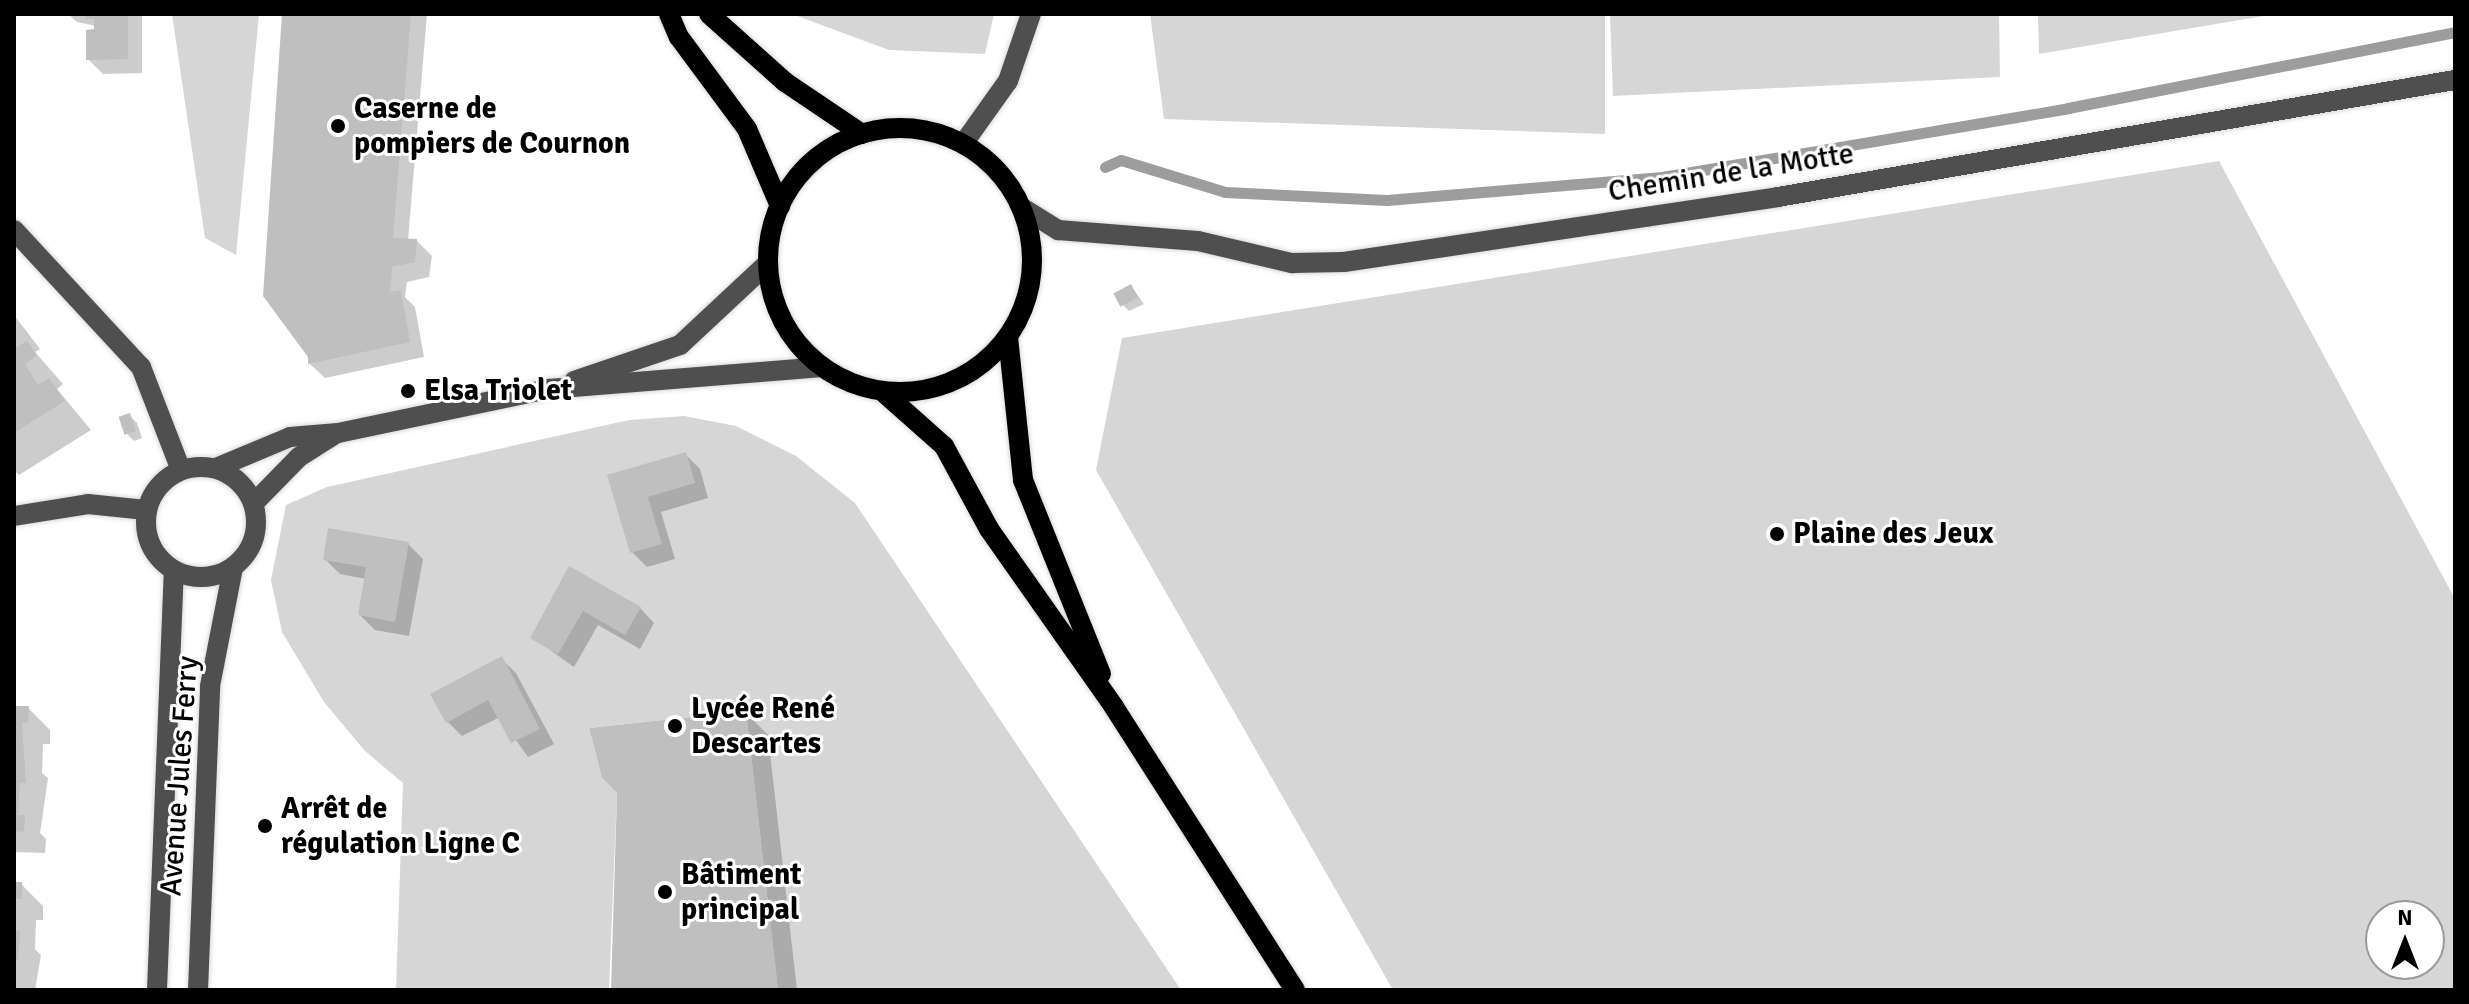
<!DOCTYPE html>
<html>
<head>
<meta charset="utf-8">
<style>
  body { margin:0 }
  #map { position:relative; width:2469px; height:1004px; overflow:hidden; background:#fff; font-family:Signika,sans-serif }
  div>[style] { position:absolute }
  [style*='--x'] { left:calc(var(--x)*1px); top:calc(var(--y)*1px); width:calc(var(--w)*1px); rotate:calc(var(--a)*1deg) }
  .green>* { inset:0; background:#d6d6d6 }
  .shadow>* { inset:0; background:#0003 }
  .stream>* { height:11px; margin:-5.5px; padding:0 5.5px; transform-origin:5.5px; border-radius:5.5px; background:#9d9d9d }
  .building>* { inset:0; background:#bfbfbf; transform-origin:0 0 }
  .roads { filter:drop-shadow(0 0 2px #dbdbdb) drop-shadow(0 0 2px #dbdbdb) }
  .minor>* { height:20px; margin:-10px; padding:0 10px; transform-origin:10px; border-radius:10px; background:#4f4f4f }
  .minor>.ring { margin:-10px; padding:0; box-sizing:content-box; background:none; border:20px solid #4f4f4f; border-radius:50% }
  .major>* { height:20px; margin:-10px; padding:0 10px; transform-origin:10px; border-radius:10px; background:#000 }
  .major>.ring { margin:-10px; padding:0; box-sizing:content-box; background:none; border:20px solid #000; border-radius:50% }
  .dots>* { width:22px; height:22px; translate:-50% -50%; box-sizing:border-box; border:4px solid #fff; border-radius:50% }
  span { translate:-50% -50%; white-space:nowrap; text-align:center; line-height:1.15; -webkit-text-stroke:6px #fff; paint-order:stroke }
  .poi-label { font-size:30px; color:#000; font-weight:700 }
  .left { translate:0 -50%; text-align:left }
  .street-label { font-size:30px; color:#000 }
  .frame { position:absolute; inset:0; border:16px solid #000; pointer-events:none }
  .north { position:absolute; left:2365px; top:900px; width:80px; height:80px; box-sizing:border-box; background:#fff; border:2px solid #999; border-radius:50%; rotate:0deg; font-size:22px; font-weight:700; line-height:32px; text-align:center; color:#000 }
  .north::after { content:''; display:block; margin:auto; width:28px; height:36px; background:#000; clip-path:polygon(50% 0,100% 100%,50% 72%,0 100%) }
</style>
</head>
<body>
<div id="map">
  <div class="green">
    <div style="clip-path:polygon(172px 14px,259px 14px,236px 255px,205px 238px)"></div>
    <div style="clip-path:polygon(792px 14px,994px 14px,985px 54px,889px 50px)"></div>
    <div style="clip-path:polygon(1150px 14px,1605px 14px,1605px 134px,1164px 119px)"></div>
    <div style="clip-path:polygon(1610px 14px,1999px 14px,2000px 77px,1613px 96px)"></div>
    <div style="clip-path:polygon(2038px 14px,2275px 14px,2039px 54px)"></div>
    <div style="clip-path:polygon(evenodd,2219px 161px,2455px 599px,2455px 990px,1393px 990px,1096px 470px,1122px 338px,2219px 161px,2429px 916px,2429px 964px,2381px 964px,2381px 916px,2429px 916px)"></div>
    <div style="clip-path:polygon(684px 416px,736px 426px,796px 456px,855px 503px,1181px 990px,778px 990px,746px 711px,589px 728px,602px 778px,617px 793px,609px 990px,396px 990px,403px 783px,365px 751px,324px 702px,282px 632px,271px 580px,286px 505px,327px 487px,629px 420px)"></div>
  </div>
  <div class="shadow">
    <div style="clip-path:polygon(68px 14px,142px 14px,142px 73px,103px 74px,88px 59px,96px 26px,77px 22px)"></div>
    <div style="clip-path:polygon(284px 14px,427px 14px,408px 240px,417px 241px,432px 256px,429px 277px,407px 282px,405px 297px,415px 307px,424px 357px,325px 378px,310px 364px)"></div>
    <div style="clip-path:polygon(1131px 286px,1144px 304px,1129px 311px,1122px 304px)"></div>
    <div style="clip-path:polygon(14px 315px,40px 349px,35px 352px,63px 384px,57px 389px,91px 430px,19px 475px,14px 470px)"></div>
    <div style="clip-path:polygon(130px 416px,137px 423px,142px 438px,134px 441px,127px 434px)"></div>
    <div style="clip-path:polygon(685px 454px,700px 469px,708px 498px,661px 512px,675px 559px,647px 567px,632px 552px,610px 476px)"></div>
    <div style="clip-path:polygon(408px 544px,423px 559px,409px 636px,375px 630px,360px 615px,366px 579px,340px 574px,325px 559px)"></div>
    <div style="clip-path:polygon(570px 569px,640px 608px,654px 623px,640px 649px,598px 625px,574px 667px,532px 637px)"></div>
    <div style="clip-path:polygon(501px 659px,516px 673px,554px 744px,528px 757px,500px 717px,462px 736px,447px 721px)"></div>
    <div style="clip-path:polygon(14px 708px,28px 708px,50px 730px,50px 744px,43px 744px,42px 773px,48px 778px,40px 833px,46px 839px,45px 853px,14px 852px)"></div>
    <div style="clip-path:polygon(746px 713px,768px 735px,797px 990px,611px 990px)"></div>
    <div style="clip-path:polygon(14px 884px,21px 884px,43px 906px,43px 920px,36px 920px,35px 949px,41px 955px,35px 990px,14px 990px)"></div>
  </div>
  <div class="stream">
    <div style="--x:1105;--y:167;--w:17;--a:-24"></div>
    <div style="--x:1121;--y:160;--w:109;--a:17.1"></div>
    <div style="--x:1225;--y:192;--w:162;--a:2.8"></div>
    <div style="--x:1387;--y:200;--w:276;--a:-4.8"></div>
    <div style="--x:1662;--y:177;--w:412;--a:-9.6"></div>
    <div style="--x:2068;--y:108;--w:394;--a:-11.1"></div>
  </div>
  <div class="building">
    <div style="clip-path:polygon(86px 14px,128px 14px,128px 59px,86px 60px,86px 30px,94px 29px,94px 19px,85px 19px)"></div>
    <div style="clip-path:polygon(282px 14px,411px 14px,393px 238px,417px 239px,415px 262px,392px 267px,390px 292px,401px 290px,410px 342px,308px 364px,308px 357px,263px 296px)"></div>
    <div style="left:1131px;top:284px;width:15px;height:20px;rotate:62deg"></div>
    <div style="clip-path:polygon(27px 341px,37px 355px,25px 364px,38px 385px,49px 378px,65px 401px,14px 433px,14px 349px)"></div>
    <div style="left:130px;top:413px;width:19px;height:12px;rotate:72deg"></div>
    <div style="clip-path:polygon(686px 452px,695px 483px,648px 497px,662px 544px,630px 553px,607px 475px)"></div>
    <div style="clip-path:polygon(328px 528px,409px 542px,395px 622px,358px 615px,366px 567px,323px 560px)"></div>
    <div style="clip-path:polygon(569px 566px,641px 607px,625px 635px,583px 611px,558px 654px,530px 638px)"></div>
    <div style="clip-path:polygon(502px 656px,540px 729px,511px 743px,488px 700px,446px 723px,430px 694px)"></div>
    <div style="clip-path:polygon(14px 706px,29px 706px,28px 723px,22px 723px,26px 783px,20px 783px,18px 815px,25px 815px,24px 832px,14px 831px)"></div>
    <div style="clip-path:polygon(746px 711px,778px 990px,611px 990px,617px 793px,602px 778px,589px 728px)"></div>
    <div style="left:14px;top:882px;width:8px;height:17px"></div>
    <div style="clip-path:polygon(14px 931px,20px 931px,18px 960px,14px 959px)"></div>
  </div>
  <div class="roads">
    <div class="minor">
      <div style="--x:963;--y:144;--w:77;--a:-54.5"></div>
      <div style="--x:1008;--y:81;--w:71;--a:-71.1"></div>
      <div style="--x:1021;--y:207;--w:44;--a:31.9"></div>
      <div style="--x:1058;--y:230;--w:140;--a:4.5"></div>
      <div style="--x:1198;--y:241;--w:97;--a:13.2"></div>
      <div style="--x:1292;--y:263;--w:52;--a:-1.1"></div>
      <div style="--x:1344;--y:262;--w:439;--a:-8.5"></div>
      <div style="--x:1778;--y:197;--w:687;--a:-9.81"></div>
      <div style="--x:14;--y:230;--w:187;--a:47.2"></div>
      <div style="--x:141;--y:367;--w:110;--a:68.8"></div>
      <div style="--x:574;--y:381;--w:112;--a:-18.8"></div>
      <div style="--x:680;--y:345;--w:120;--a:-43"></div>
      <div class="ring" style="left:146px;top:467px;width:90px;height:90px"></div>
      <div style="--x:216;--y:468;--w:80;--a:-22.7"></div>
      <div style="--x:290;--y:437;--w:48;--a:-4.8"></div>
      <div style="--x:338;--y:433;--w:216;--a:-11.8"></div>
      <div style="--x:549;--y:389;--w:274;--a:-4.6"></div>
      <div style="--x:254;--y:503;--w:64;--a:-45.6"></div>
      <div style="--x:299;--y:457;--w:41;--a:-32.2"></div>
      <div style="--x:14;--y:516;--w:75;--a:-9.2"></div>
      <div style="--x:88;--y:504;--w:58;--a:5.9"></div>
      <div style="--x:157;--y:990;--w:419;--a:-87.7"></div>
      <div style="--x:198;--y:990;--w:304;--a:-87.7"></div>
      <div style="--x:210;--y:686;--w:120;--a:-79"></div>
    </div>
    <div class="major">
      <div style="--x:669;--y:14;--w:25;--a:67"></div>
      <div style="--x:679;--y:37;--w:114;--a:53.5"></div>
      <div style="--x:747;--y:129;--w:84;--a:66.8"></div>
      <div style="--x:709;--y:14;--w:102;--a:41.8"></div>
      <div style="--x:785;--y:82;--w:93;--a:34"></div>
      <div class="ring" style="left:768px;top:128px;width:244px;height:244px"></div>
      <div style="--x:1008;--y:337;--w:144;--a:84"></div>
      <div style="--x:1023;--y:480;--w:209;--a:68.1"></div>
      <div style="--x:882;--y:391;--w:83;--a:41.6"></div>
      <div style="--x:944;--y:446;--w:94;--a:61.5"></div>
      <div style="--x:989;--y:529;--w:218;--a:54.9"></div>
      <div style="--x:1114;--y:707;--w:336;--a:57.4"></div>
    </div>
  </div>
  <div class="dots">
    <div style="left:338px;top:126px;background:#000"></div>
    <div style="left:408px;top:391px;background:#000"></div>
    <div style="left:1777px;top:534px;background:#000"></div>
    <div style="left:675px;top:726px;background:#000"></div>
    <div style="left:265px;top:826px;background:#000"></div>
    <div style="left:665px;top:892px;background:#000"></div>
  </div>
  <div class="poi-label">
    <span class="left" style="left:354px;top:126px">Caserne de<br>pompiers de Cournon</span>
    <span class="left" style="left:424px;top:391px">Elsa Triolet</span>
    <span class="left" style="left:1793px;top:534px">Plaine des Jeux</span>
    <span class="left" style="left:691px;top:726px">Lycée René<br>Descartes</span>
    <span class="left" style="left:281px;top:826px">Arrêt de<br>régulation Ligne C</span>
    <span class="left" style="left:681px;top:892px">Bâtiment<br>principal</span>
  </div>
  <div class="street-label">
    <span style="left:1731px;top:173px;rotate:-9deg">Chemin de la Motte</span>
    <span style="left:180px;top:776px;rotate:-86deg">Avenue Jules Ferry</span>
  </div>
  <div class="frame"></div>
  <div class="north">N</div>
</div>
</body>
</html>
